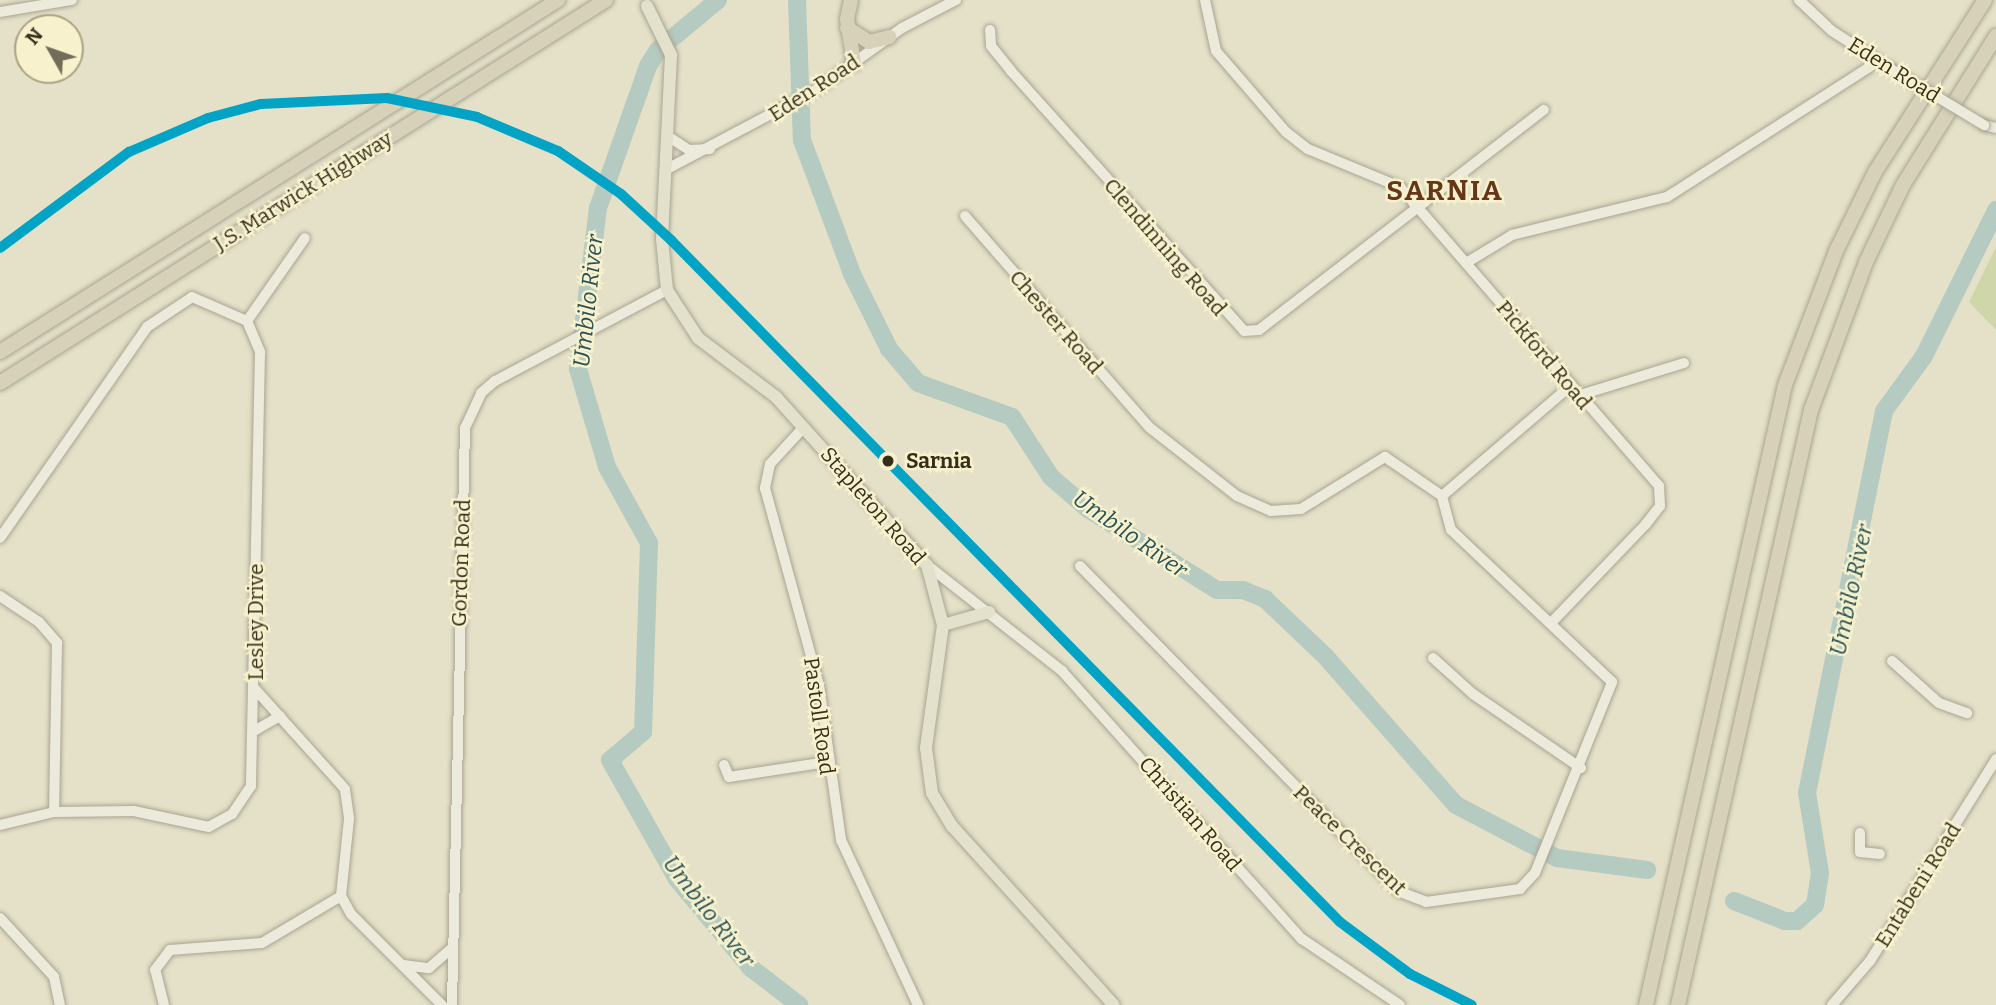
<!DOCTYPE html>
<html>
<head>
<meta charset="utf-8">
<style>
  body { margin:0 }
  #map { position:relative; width:1996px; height:1005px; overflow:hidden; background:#e4e1c8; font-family:Bitter,serif }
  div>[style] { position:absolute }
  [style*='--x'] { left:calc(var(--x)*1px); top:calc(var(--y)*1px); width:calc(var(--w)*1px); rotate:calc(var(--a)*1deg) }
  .green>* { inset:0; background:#ced6aa }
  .river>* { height:18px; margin:-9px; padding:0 9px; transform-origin:9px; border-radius:9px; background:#b5cac0 }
  .roads { filter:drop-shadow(0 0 2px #a9a492) drop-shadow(0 0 2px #a9a492) }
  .minor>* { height:10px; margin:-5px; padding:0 5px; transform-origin:5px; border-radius:5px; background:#eceadb }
  .major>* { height:12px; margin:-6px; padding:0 6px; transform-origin:6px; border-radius:6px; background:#e3e0cc }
  .highway>* { height:14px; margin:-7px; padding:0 7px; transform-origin:7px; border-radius:7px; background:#d7d1ba }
  .bridges { filter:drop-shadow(0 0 2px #a9a492) drop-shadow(0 0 2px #a9a492) }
  .minor-bridge>* { height:10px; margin:-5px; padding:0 5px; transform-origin:5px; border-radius:5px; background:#eceadb }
  .rail-1>* { height:10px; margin:-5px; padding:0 5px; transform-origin:5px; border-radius:5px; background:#03a3c5 }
  .dots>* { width:19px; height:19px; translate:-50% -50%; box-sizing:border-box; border:4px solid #f7f2cd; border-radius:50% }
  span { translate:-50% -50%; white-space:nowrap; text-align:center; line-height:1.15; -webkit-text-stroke:5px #f7f2cd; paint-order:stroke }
  .street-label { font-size:21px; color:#362d1b }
  .stop-label { font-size:21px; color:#362d1b; font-weight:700 }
  .left { translate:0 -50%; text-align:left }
  .water-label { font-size:23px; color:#2a5257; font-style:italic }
  .district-label { font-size:28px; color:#653619; font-weight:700; letter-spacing:2px }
  .north { position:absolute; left:14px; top:14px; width:70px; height:70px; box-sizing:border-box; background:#f7f2cd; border:2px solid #aaa386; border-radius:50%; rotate:310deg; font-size:19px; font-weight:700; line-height:28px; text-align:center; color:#362d1b }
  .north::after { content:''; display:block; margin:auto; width:24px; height:32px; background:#736c58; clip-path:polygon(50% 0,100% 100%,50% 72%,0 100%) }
</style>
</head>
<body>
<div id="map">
  <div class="green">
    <div style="clip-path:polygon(1996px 247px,1996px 330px,1969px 302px)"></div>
  </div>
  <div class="river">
    <div style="--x:718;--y:0;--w:78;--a:140.2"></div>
    <div style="--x:658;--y:50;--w:19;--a:122"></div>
    <div style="--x:648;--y:66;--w:151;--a:109.4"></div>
    <div style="--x:598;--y:208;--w:162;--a:97.1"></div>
    <div style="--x:578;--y:369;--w:102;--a:73.5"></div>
    <div style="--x:607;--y:467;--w:87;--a:61.1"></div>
    <div style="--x:649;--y:543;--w:189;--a:91.8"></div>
    <div style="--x:643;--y:732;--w:43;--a:139.7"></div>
    <div style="--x:610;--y:760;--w:137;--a:60.6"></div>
    <div style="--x:677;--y:879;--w:116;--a:50.3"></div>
    <div style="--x:751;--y:968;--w:61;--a:37.6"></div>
    <div style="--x:797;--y:0;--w:140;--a:88"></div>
    <div style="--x:802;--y:140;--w:143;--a:69.5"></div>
    <div style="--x:852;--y:274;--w:84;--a:63.7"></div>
    <div style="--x:889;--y:349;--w:45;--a:49.5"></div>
    <div style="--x:918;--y:383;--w:100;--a:19.9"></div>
    <div style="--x:1012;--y:417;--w:72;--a:57"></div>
    <div style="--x:1051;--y:477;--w:49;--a:40.9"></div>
    <div style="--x:1088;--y:509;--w:152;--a:32.1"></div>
    <div style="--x:1217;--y:590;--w:26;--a:0"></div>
    <div style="--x:1243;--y:590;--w:24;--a:22"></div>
    <div style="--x:1265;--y:599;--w:83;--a:43.5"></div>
    <div style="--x:1325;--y:656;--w:198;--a:48.7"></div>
    <div style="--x:1456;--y:805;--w:114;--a:27.7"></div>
    <div style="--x:1557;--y:858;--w:91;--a:7.6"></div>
    <div style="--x:1734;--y:901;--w:55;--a:21.4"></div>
    <div style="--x:1785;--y:921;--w:12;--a:0"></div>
    <div style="--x:1797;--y:921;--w:24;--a:-42"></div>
    <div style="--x:1815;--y:905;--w:32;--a:-81"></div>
    <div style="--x:1820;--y:873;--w:81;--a:-99.2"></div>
    <div style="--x:1807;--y:793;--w:390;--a:-78.6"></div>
    <div style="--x:1884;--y:411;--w:68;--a:-54"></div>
    <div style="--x:1924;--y:356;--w:163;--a:-63.7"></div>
  </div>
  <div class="roads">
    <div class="minor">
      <div style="--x:1205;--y:0;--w:52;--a:77.8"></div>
      <div style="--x:1216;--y:51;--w:107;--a:49.2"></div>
      <div style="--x:1286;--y:132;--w:28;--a:38"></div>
      <div style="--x:1308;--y:149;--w:100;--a:22.4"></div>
      <div style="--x:1400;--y:187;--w:396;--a:49.1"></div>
      <div style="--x:1659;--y:486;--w:20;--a:87"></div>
      <div style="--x:1660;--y:506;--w:23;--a:128"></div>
      <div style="--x:1646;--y:524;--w:136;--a:133.8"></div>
      <div style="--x:1799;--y:0;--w:45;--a:43.2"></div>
      <div style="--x:1832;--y:31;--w:70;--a:32.8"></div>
      <div style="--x:0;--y:12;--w:73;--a:-9.5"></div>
      <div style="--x:990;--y:30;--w:16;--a:86"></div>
      <div style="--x:991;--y:46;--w:32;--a:51"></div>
      <div style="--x:1011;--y:71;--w:349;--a:48.1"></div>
      <div style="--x:1244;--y:331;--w:15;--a:-4"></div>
      <div style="--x:1259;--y:330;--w:360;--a:-37.7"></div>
      <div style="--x:1984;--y:125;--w:12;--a:14"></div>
      <div style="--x:669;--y:137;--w:24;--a:33"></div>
      <div style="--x:689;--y:150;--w:21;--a:-3"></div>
      <div style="--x:667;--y:169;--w:169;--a:-27.9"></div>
      <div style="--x:816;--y:90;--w:106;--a:-35.8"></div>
      <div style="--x:902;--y:28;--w:61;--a:-27.4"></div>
      <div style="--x:965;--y:216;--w:280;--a:48.9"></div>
      <div style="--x:1149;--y:427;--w:112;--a:38.1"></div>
      <div style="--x:1237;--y:496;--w:37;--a:24"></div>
      <div style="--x:1271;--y:511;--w:30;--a:-4"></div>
      <div style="--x:1301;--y:509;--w:99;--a:-31.8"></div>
      <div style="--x:1385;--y:457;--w:69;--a:34.4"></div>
      <div style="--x:1466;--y:263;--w:54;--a:-31.3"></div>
      <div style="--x:1512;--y:235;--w:160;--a:-13.8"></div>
      <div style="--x:1667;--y:197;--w:252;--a:-32.7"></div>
      <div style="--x:247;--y:321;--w:101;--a:-55.1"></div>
      <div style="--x:1577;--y:396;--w:112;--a:-17.1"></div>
      <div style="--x:803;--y:428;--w:49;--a:132.5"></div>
      <div style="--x:770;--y:464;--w:25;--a:102"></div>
      <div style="--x:765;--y:488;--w:204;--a:74.7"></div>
      <div style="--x:819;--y:685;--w:157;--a:81.9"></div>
      <div style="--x:841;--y:840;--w:182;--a:65"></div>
      <div style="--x:0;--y:538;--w:257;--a:-55.1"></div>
      <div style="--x:147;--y:327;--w:54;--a:-33.7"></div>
      <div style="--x:192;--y:297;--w:60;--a:23.6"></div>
      <div style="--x:247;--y:321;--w:34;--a:67"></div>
      <div style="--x:260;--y:352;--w:434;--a:91.2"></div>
      <div style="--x:251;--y:786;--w:34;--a:124"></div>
      <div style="--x:232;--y:814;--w:26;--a:151"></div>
      <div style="--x:209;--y:827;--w:77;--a:-168"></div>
      <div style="--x:134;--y:811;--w:80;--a:179.3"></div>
      <div style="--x:54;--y:812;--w:56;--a:166.5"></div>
      <div style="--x:927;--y:565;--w:172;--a:38.1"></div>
      <div style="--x:1062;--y:671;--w:360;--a:48.2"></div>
      <div style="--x:1302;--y:939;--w:118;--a:34"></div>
      <div style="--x:1080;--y:566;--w:455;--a:45.6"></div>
      <div style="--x:1398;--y:891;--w:30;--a:21"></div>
      <div style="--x:1426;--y:902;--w:95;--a:-7.9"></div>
      <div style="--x:1520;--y:889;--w:22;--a:-47"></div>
      <div style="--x:1535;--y:873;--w:206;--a:-68"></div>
      <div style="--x:1612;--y:682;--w:221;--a:-136.6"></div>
      <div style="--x:1451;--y:530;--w:35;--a:-105"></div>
      <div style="--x:1442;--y:496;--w:167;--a:-40.6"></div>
      <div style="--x:0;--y:596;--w:47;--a:33.7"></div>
      <div style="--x:39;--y:622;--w:28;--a:49"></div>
      <div style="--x:57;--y:643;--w:169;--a:91"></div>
      <div style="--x:1433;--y:658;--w:54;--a:42"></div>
      <div style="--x:1473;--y:694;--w:131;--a:34.4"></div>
      <div style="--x:1892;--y:661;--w:63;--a:41.8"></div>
      <div style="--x:1939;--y:703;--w:30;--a:20"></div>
      <div style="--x:254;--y:731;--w:30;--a:-30"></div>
      <div style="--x:724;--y:765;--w:13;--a:67"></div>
      <div style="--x:729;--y:777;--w:99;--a:-8.7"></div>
      <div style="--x:1860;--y:833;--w:19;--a:90"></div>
      <div style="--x:1860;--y:852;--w:20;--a:6"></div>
      <div style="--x:341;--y:896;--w:21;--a:61"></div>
      <div style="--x:351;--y:914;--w:129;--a:45"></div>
      <div style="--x:0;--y:918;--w:80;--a:47.5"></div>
      <div style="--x:54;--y:977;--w:29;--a:78"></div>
      <div style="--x:403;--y:965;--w:26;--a:7"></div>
      <div style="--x:429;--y:968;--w:29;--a:-41"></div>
      <div style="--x:164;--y:1005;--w:36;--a:-104"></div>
      <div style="--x:155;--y:970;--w:25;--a:-53"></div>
      <div style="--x:170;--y:950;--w:92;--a:-4.4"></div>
      <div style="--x:262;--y:943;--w:92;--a:-30.7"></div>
      <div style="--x:341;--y:896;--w:78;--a:-84.1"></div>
      <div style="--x:349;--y:818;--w:29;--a:-98"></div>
      <div style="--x:345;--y:789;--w:135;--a:-132"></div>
      <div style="--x:452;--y:1005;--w:577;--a:-88.71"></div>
      <div style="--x:465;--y:428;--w:38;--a:-65"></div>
      <div style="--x:481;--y:393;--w:18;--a:-41"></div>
      <div style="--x:495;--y:381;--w:195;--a:-27.9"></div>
      <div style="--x:1832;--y:1005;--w:58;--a:-49.2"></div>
      <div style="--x:1870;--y:961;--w:238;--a:-58"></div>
    </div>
    <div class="major">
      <div style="--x:647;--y:6;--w:55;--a:63.9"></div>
      <div style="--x:671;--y:55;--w:184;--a:92.8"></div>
      <div style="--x:662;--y:239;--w:51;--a:84.4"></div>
      <div style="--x:667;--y:290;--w:57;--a:57.1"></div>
      <div style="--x:698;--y:338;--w:98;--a:37.1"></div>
      <div style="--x:776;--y:397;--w:226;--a:48.1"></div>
      <div style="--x:927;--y:565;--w:62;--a:75.1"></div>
      <div style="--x:943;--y:625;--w:124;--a:97.9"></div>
      <div style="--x:926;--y:748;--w:45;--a:82.4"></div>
      <div style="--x:932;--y:793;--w:39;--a:59"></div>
      <div style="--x:952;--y:826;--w:241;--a:47.9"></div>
      <div style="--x:943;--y:625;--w:48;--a:-15.8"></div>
    </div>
    <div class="highway">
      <div style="--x:851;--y:0;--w:19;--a:102"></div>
      <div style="--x:847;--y:19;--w:45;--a:81"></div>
      <div style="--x:847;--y:28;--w:26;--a:32"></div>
      <div style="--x:869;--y:42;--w:21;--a:-14"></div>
      <div style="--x:0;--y:352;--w:660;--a:-32.24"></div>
      <div style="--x:0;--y:383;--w:717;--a:-32.29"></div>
      <div style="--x:1646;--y:1005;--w:635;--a:-77.36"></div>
      <div style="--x:1785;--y:385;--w:146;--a:-69.1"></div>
      <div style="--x:1837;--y:249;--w:86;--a:-63.7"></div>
      <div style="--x:1875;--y:172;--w:204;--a:-57.4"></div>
      <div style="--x:1678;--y:1005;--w:610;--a:-77.4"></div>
      <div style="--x:1811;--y:410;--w:158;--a:-69.6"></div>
      <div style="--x:1866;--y:262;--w:85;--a:-64.3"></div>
      <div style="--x:1903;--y:185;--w:176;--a:-58"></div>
    </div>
  </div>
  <div class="bridges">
    <div class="minor-bridge">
      <div style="--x:1891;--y:69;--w:109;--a:31.1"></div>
    </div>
  </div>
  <div class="rail-1">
    <div style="--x:0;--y:248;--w:161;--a:-36.7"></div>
    <div style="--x:129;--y:152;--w:86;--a:-23.3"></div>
    <div style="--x:208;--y:118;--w:55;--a:-14.8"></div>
    <div style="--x:261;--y:104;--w:126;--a:-2.7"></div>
    <div style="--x:387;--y:98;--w:92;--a:11.9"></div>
    <div style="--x:477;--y:117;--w:88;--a:22.8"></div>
    <div style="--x:558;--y:151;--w:76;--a:34.3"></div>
    <div style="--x:621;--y:194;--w:68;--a:42.6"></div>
    <div style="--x:671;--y:240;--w:955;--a:45.55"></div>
    <div style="--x:1340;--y:922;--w:87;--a:36.6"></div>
    <div style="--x:1410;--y:974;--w:69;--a:26.6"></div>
  </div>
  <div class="dots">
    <div style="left:888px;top:461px;background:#362d1b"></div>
  </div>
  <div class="street-label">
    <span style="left:1894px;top:70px;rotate:32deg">Eden Road</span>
    <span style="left:814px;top:88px;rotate:-33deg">Eden Road</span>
    <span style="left:303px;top:191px;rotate:-32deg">J.S. Marwick Highway</span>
    <span style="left:1165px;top:247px;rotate:49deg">Clendinning Road</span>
    <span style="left:1056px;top:322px;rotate:49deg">Chester Road</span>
    <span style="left:1544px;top:355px;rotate:50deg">Pickford Road</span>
    <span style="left:873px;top:506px;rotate:49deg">Stapleton Road</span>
    <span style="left:461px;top:563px;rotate:-88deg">Gordon Road</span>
    <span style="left:256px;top:622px;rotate:-90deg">Lesley Drive</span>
    <span style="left:819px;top:716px;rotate:82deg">Pastoll Road</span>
    <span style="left:1190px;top:814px;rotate:49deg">Christian Road</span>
    <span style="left:1350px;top:840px;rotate:44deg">Peace Crescent</span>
    <span style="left:1918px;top:885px;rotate:-58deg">Entabeni Road</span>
  </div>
  <div class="stop-label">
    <span class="left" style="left:906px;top:461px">Sarnia</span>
  </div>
  <div class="water-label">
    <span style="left:588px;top:301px;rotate:-84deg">Umbilo River</span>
    <span style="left:1130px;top:534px;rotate:35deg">Umbilo River</span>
    <span style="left:1851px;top:590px;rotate:-78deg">Umbilo River</span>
    <span style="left:709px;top:911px;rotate:52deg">Umbilo River</span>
  </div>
  <div class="district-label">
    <span style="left:1445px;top:191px">SARNIA</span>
  </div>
  <div class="north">N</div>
</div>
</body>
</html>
